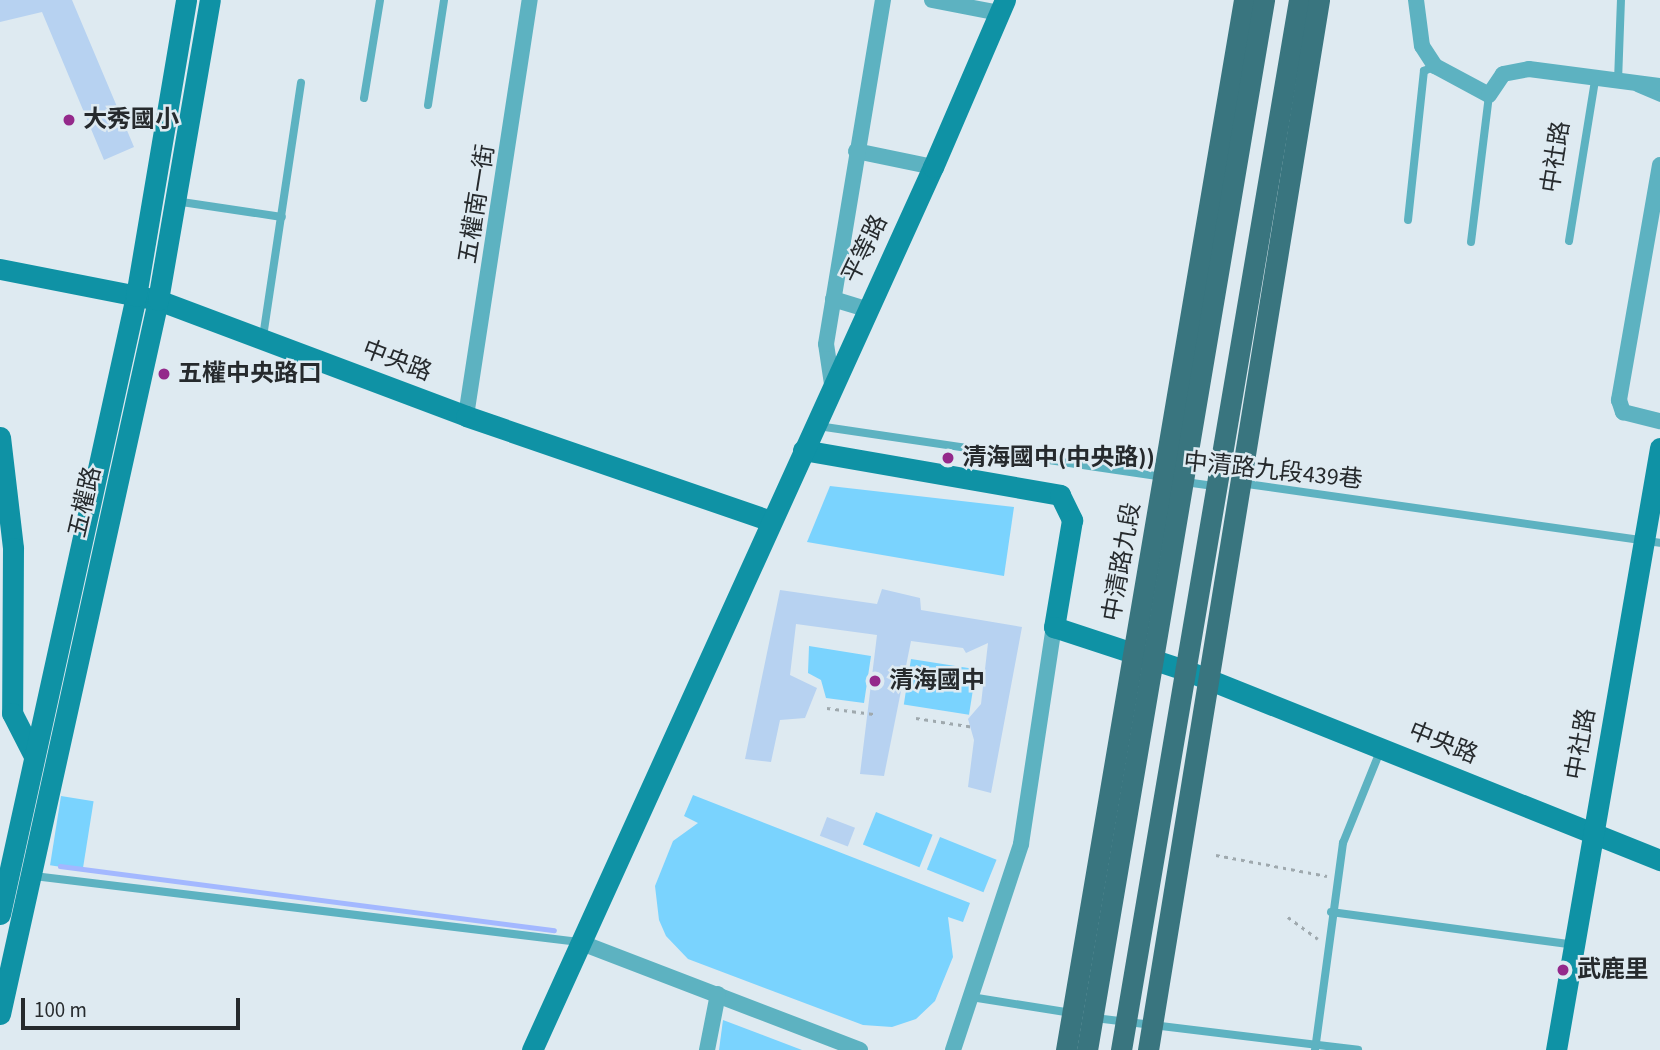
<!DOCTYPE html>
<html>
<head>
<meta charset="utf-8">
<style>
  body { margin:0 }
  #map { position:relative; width:1660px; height:1050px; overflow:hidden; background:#deeaf1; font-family:"Source Sans 3","Noto Sans TC",sans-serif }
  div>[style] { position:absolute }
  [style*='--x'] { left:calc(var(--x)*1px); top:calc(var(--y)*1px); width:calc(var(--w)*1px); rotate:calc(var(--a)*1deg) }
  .green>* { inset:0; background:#7ad3fe; transform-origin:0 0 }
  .stream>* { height:4.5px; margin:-2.25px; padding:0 2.25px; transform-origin:2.25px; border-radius:2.25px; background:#a3b8ff }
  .building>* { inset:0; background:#b7d2f1; transform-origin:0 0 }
  .path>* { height:2.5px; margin-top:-1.25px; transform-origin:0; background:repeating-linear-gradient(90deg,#9fa9ae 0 3.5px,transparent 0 8.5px) }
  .lane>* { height:8px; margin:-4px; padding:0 4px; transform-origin:4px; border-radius:4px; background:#5db2c1 }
  .street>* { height:16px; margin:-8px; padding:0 8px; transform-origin:8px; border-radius:8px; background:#5db2c1 }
  .secondary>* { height:21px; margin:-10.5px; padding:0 10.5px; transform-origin:10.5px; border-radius:10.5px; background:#0f92a5 }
  .primary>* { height:21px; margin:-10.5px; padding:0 10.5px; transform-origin:10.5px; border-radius:10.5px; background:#39757f }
  .dots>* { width:19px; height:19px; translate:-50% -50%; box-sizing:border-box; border:4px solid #deeaf1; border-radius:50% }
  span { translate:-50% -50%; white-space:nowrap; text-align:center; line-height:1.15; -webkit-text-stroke:5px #deeaf1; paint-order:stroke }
  .poi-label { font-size:24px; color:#262a2d; font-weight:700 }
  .left { translate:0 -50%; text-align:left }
  .street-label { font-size:24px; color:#262a2d }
  .scale { position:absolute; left:21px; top:998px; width:219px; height:32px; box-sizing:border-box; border:4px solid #262a2d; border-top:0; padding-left:9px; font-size:21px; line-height:24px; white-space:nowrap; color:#262a2d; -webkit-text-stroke:5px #deeaf1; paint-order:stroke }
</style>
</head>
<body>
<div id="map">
  <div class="green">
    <div style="clip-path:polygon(830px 486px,1014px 507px,1004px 576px,807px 542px)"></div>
    <div style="clip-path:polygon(809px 646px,871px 656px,864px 703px,826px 698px,821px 680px,808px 673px)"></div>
    <div style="left:911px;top:659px;width:66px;height:46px;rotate:9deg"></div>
    <div style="clip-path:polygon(693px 795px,970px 903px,963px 922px,948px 917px,953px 957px,935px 1001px,916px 1019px,892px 1027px,863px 1025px,688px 959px,666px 936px,659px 920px,655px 886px,673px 841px,698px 823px,684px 816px)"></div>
    <div style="left:61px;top:796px;width:33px;height:70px;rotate:9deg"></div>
    <div style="left:876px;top:812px;width:61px;height:35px;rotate:22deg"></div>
    <div style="left:940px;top:837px;width:61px;height:35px;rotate:22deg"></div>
    <div style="clip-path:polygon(723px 1020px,802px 1050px,719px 1050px)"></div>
  </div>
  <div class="stream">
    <div style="--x:60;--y:866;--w:498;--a:7.4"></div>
  </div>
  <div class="building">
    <div style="clip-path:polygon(0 0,72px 0,134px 147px,104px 160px,42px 12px,0 22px)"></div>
    <div style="clip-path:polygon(882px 589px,920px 598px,921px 610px,1022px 627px,991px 793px,968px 787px,974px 740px,968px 719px,981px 704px,988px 643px,966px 653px,963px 648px,911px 641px,884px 776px,860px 774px,877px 635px,796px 624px,790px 675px,817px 688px,805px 718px,780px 720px,771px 762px,745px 759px,780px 590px,877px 604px)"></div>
    <div style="left:827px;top:817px;width:30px;height:20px;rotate:21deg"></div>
  </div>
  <div class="path">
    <div style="--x:827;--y:708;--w:47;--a:7.3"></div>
    <div style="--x:916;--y:718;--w:59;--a:8.8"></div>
    <div style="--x:1216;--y:855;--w:113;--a:10.7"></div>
    <div style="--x:1288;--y:917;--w:37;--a:36"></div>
  </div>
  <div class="lane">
    <div style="--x:1618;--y:81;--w:81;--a:-87.9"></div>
    <div style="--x:1637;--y:88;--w:25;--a:23"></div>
    <div style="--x:364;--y:98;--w:99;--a:-80.7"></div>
    <div style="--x:428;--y:105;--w:106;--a:-81.3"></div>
    <div style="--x:175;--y:201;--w:108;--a:8.5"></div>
    <div style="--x:1408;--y:220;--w:150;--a:-83.9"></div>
    <div style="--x:1424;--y:71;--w:12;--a:-24"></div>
    <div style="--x:1569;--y:241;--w:162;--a:-80.8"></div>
    <div style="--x:1471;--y:242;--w:148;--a:-83"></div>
    <div style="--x:263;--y:337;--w:257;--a:-81.5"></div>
    <div style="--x:818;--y:426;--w:348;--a:8.4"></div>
    <div style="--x:1185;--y:482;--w:29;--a:8"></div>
    <div style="--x:1240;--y:483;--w:424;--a:8.1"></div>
    <div style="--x:34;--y:876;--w:549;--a:6.9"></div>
    <div style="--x:1331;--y:912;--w:245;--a:7.7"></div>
    <div style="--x:971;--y:997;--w:102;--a:9"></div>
    <div style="--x:1095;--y:1018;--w:265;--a:6.9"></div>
    <div style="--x:1315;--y:1050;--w:209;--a:-82.3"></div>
    <div style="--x:1343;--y:843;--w:101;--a:-68"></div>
  </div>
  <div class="street">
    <div style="--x:932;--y:0;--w:68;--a:11"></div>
    <div style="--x:1416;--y:0;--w:46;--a:82.6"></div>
    <div style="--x:1422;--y:46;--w:24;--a:57"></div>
    <div style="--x:1435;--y:66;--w:61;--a:28.2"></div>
    <div style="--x:1489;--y:95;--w:25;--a:-56"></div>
    <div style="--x:1503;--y:74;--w:26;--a:-11"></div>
    <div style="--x:1529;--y:69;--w:132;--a:7.4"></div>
    <div style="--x:856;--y:151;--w:79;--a:11.7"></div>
    <div style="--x:1660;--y:165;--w:239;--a:99.9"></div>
    <div style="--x:1619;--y:400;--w:13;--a:72"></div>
    <div style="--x:1623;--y:412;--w:38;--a:14"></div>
    <div style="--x:833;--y:299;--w:34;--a:17"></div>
    <div style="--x:832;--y:384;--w:40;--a:-98.5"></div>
    <div style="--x:826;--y:344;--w:349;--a:-80.6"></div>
    <div style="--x:466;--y:416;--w:421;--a:-81.3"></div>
    <div style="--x:579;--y:942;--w:301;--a:21"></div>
    <div style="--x:707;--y:1050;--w:57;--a:-78.9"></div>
    <div style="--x:953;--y:1050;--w:217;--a:-71.7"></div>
    <div style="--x:1021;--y:844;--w:219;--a:-81.4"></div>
  </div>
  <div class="secondary">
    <div style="--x:0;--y:269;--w:161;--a:11.1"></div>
    <div style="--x:158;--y:300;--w:329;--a:20.6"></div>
    <div style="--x:466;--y:416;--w:323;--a:19"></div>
    <div style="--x:0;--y:437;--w:112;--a:83.3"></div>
    <div style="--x:13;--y:548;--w:165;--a:90.3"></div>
    <div style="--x:12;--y:713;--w:48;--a:62.9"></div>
    <div style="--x:803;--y:450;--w:261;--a:9.9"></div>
    <div style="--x:1060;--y:495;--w:28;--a:64"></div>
    <div style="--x:1072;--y:520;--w:109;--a:99.5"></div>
    <div style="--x:1054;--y:627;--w:138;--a:18.2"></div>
    <div style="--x:1185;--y:670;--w:512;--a:21.8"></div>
    <div style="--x:0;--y:914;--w:633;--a:-77.59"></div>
    <div style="--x:136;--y:296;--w:300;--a:-80.4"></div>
    <div style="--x:0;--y:1014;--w:731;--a:-77.52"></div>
    <div style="--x:158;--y:300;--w:304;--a:-80.2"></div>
    <div style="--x:532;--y:1050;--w:970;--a:-65.58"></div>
    <div style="--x:933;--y:167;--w:182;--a:-66.7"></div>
    <div style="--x:1556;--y:1050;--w:611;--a:-80.2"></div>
  </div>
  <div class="primary">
    <div style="--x:1066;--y:1050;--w:1065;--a:-80.38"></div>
    <div style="--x:1087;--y:1050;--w:1065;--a:-80.43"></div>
    <div style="--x:1121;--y:1050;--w:1065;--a:-80.38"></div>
    <div style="--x:1148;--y:1050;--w:1064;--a:-80.75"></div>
  </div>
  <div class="dots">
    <div style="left:69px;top:120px;background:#94298b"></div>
    <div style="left:164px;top:374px;background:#94298b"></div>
    <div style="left:948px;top:458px;background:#94298b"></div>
    <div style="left:875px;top:681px;background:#94298b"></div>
    <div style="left:1563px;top:970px;background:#94298b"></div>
  </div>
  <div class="poi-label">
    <span class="left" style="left:83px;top:120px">大秀國小</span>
    <span class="left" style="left:178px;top:374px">五權中央路口</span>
    <span class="left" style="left:962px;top:458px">清海國中(中央路))</span>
    <span class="left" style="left:889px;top:681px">清海國中</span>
    <span class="left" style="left:1577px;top:970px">武鹿里</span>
  </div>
  <div class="street-label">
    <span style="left:1556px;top:157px;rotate:-81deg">中社路</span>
    <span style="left:477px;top:204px;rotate:-81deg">五權南一街</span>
    <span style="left:865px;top:249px;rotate:-64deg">平等路</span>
    <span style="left:397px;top:361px;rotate:21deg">中央路</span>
    <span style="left:1273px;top:471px;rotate:6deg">中清路九段439巷</span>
    <span style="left:85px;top:502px;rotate:-77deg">五權路</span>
    <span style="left:1122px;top:562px;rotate:-80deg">中清路九段</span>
    <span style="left:1443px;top:743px;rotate:22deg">中央路</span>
    <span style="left:1581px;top:744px;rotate:-80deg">中社路</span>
  </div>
  <div class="scale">100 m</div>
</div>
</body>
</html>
